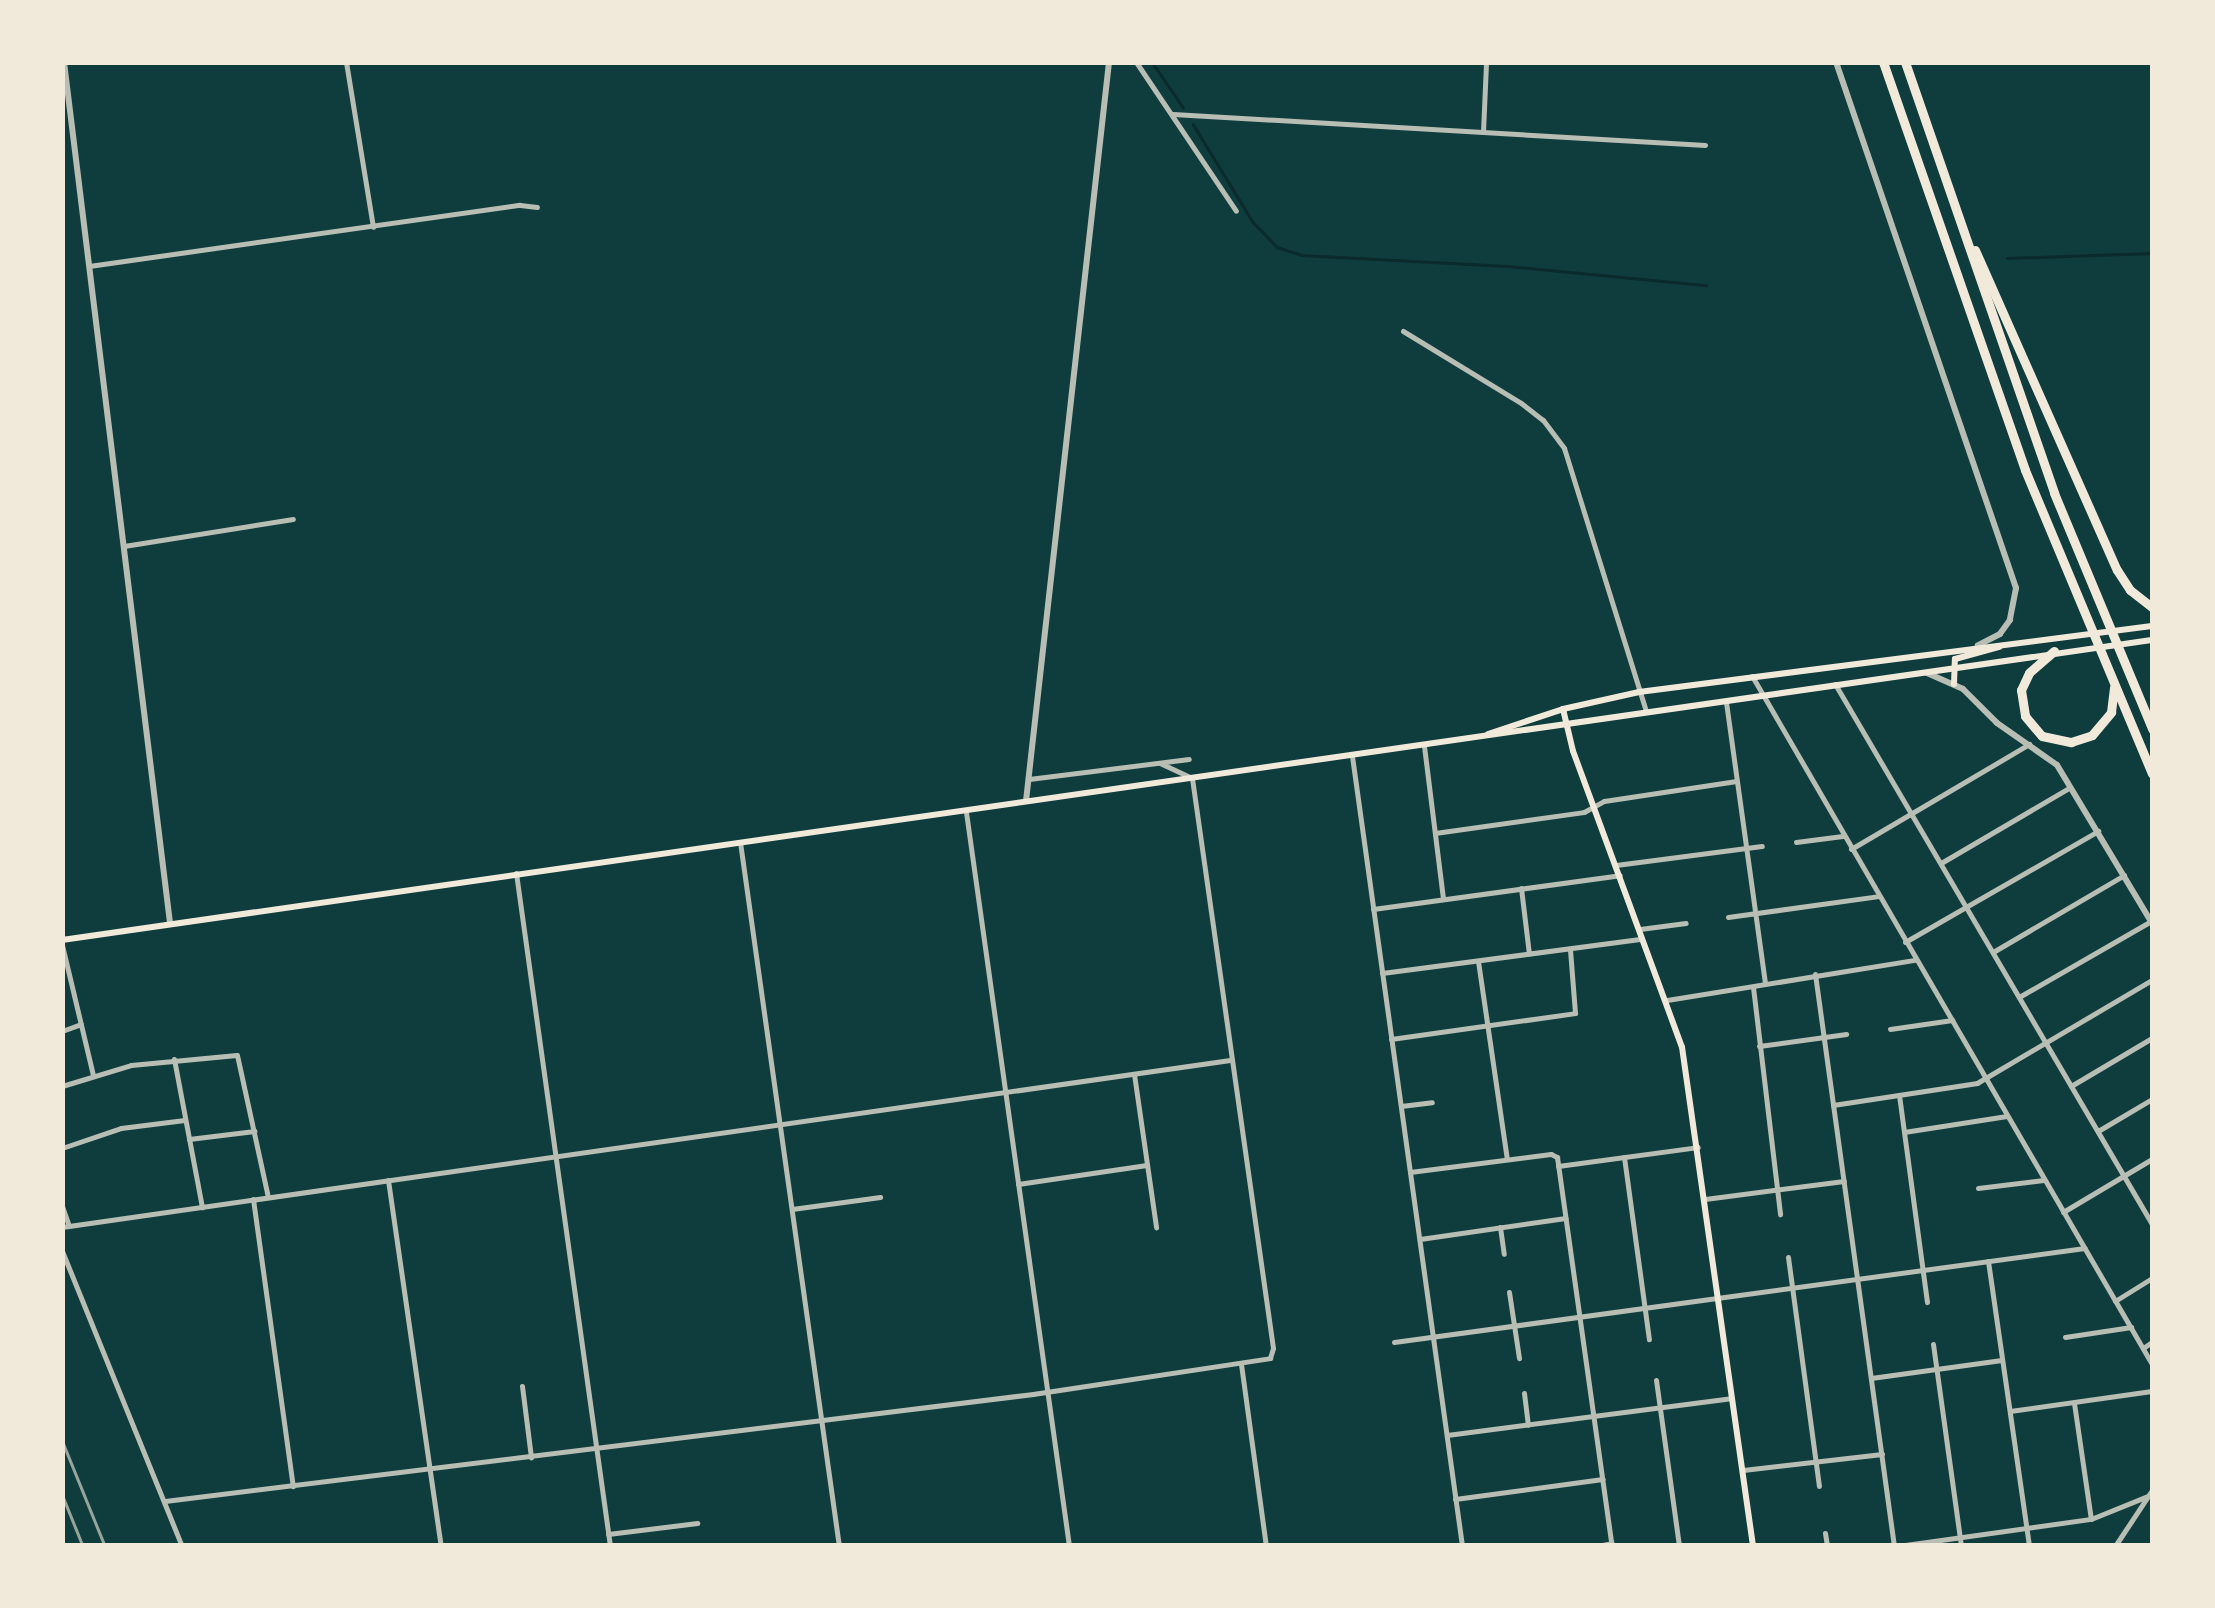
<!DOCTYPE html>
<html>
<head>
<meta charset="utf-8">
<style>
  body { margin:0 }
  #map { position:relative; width:2215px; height:1608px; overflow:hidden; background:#0f3d3e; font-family:Lato,sans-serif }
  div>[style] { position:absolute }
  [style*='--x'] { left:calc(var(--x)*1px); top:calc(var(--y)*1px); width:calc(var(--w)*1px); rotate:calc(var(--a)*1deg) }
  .stream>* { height:2.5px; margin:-1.25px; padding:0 1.25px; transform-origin:1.25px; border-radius:1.25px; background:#0a2a2b }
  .minor>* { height:5px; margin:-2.5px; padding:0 2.5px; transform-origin:2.5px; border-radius:2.5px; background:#b8beb3 }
  .tertiary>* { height:6px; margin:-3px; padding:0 3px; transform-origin:3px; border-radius:3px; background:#b8beb3 }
  .secondary>* { height:6px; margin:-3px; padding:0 3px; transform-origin:3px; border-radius:3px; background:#f1e9da }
  .motorway>* { height:9px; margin:-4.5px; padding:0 4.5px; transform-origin:4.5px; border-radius:4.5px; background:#f1e9da }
  .rail>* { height:2.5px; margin:-1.25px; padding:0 1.25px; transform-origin:1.25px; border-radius:1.25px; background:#97a49c }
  span { translate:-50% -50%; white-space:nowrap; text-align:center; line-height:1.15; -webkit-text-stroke:9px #f1e9da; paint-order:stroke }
  .frame { position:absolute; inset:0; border:65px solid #f1e9da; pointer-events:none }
</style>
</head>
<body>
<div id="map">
  <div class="stream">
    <div style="--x:1152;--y:62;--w:55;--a:55.4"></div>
    <div style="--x:1193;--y:124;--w:115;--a:58.5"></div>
    <div style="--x:1253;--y:222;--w:35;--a:46"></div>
    <div style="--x:1277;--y:247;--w:26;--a:18"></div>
    <div style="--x:1302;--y:255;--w:205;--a:3.1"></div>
    <div style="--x:1507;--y:266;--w:200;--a:5.5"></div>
    <div style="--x:2007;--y:258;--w:145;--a:-2"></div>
  </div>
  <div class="minor">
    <div style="--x:346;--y:62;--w:167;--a:80.7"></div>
    <div style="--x:1136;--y:62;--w:179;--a:56.1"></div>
    <div style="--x:1173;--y:114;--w:533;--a:3.33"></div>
    <div style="--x:1483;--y:132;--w:70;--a:-87.5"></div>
    <div style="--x:89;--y:266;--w:435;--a:-8.1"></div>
    <div style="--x:520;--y:205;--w:17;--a:7"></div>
    <div style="--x:1403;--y:331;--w:138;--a:31.4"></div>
    <div style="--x:1521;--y:403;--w:28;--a:38"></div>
    <div style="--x:1543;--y:420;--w:35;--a:53"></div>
    <div style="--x:1564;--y:448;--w:275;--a:72.7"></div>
    <div style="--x:124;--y:546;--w:171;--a:-9.1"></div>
    <div style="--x:1752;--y:676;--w:796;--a:59.83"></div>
    <div style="--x:1835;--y:684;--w:626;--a:59.59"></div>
    <div style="--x:1726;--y:702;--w:283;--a:82.1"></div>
    <div style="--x:1424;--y:746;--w:154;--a:82.9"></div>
    <div style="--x:1352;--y:756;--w:798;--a:82.07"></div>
    <div style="--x:1029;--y:779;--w:161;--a:-7.1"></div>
    <div style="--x:966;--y:812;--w:741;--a:82.01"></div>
    <div style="--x:1435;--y:833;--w:150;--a:-8"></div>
    <div style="--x:1584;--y:812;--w:23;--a:-29"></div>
    <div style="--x:1604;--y:801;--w:134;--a:-8.6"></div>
    <div style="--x:740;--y:842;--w:711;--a:82"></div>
    <div style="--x:1796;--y:842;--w:47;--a:-7.3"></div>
    <div style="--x:1851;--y:849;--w:207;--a:-30.5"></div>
    <div style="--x:1941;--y:863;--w:148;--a:-30.4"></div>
    <div style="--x:1616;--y:865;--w:147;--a:-7.4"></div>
    <div style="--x:516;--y:873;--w:680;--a:82.05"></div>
    <div style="--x:1521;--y:888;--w:66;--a:83.1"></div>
    <div style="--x:1373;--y:909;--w:249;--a:-7.8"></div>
    <div style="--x:1728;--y:917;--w:152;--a:-7.9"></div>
    <div style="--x:1640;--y:929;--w:46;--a:-7.4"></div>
    <div style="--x:1905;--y:942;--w:223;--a:-29.9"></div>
    <div style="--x:62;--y:945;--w:134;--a:76.6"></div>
    <div style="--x:1993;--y:952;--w:152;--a:-30.4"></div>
    <div style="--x:1478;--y:961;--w:200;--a:81.7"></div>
    <div style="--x:1382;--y:973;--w:262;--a:-7.5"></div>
    <div style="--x:1815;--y:974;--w:577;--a:82.14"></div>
    <div style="--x:1753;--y:987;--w:229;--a:83.2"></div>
    <div style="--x:2019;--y:997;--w:152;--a:-29.9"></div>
    <div style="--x:1667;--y:1000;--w:251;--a:-9.2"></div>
    <div style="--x:1890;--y:1029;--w:63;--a:-8.3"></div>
    <div style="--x:62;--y:1031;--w:20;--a:-20"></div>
    <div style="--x:1391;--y:1039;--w:186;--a:-8"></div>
    <div style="--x:1575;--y:1013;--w:64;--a:-94.5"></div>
    <div style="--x:1759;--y:1046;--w:88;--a:-7.9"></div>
    <div style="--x:174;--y:1059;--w:151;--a:79.3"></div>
    <div style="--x:1134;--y:1074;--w:155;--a:81.8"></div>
    <div style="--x:62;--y:1086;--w:72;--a:-16.9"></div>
    <div style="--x:131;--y:1065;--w:106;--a:-5.4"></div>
    <div style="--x:237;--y:1055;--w:145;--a:77.7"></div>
    <div style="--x:2071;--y:1086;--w:94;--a:-30.7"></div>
    <div style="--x:1899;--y:1095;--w:209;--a:82.3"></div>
    <div style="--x:1833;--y:1105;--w:146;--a:-8.7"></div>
    <div style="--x:1977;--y:1083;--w:203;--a:-30.5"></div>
    <div style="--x:1401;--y:1106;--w:31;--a:-7"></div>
    <div style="--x:2098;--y:1131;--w:63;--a:-30.7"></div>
    <div style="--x:1904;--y:1132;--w:104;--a:-8.8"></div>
    <div style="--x:189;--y:1139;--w:66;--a:-6.9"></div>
    <div style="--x:62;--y:1148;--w:62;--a:-18.7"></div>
    <div style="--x:121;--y:1128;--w:64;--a:-7.1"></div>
    <div style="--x:1624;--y:1157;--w:184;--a:82.2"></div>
    <div style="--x:1558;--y:1166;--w:141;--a:-7.7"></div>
    <div style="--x:1410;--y:1172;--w:142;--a:-7.3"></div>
    <div style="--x:1551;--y:1154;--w:7;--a:27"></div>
    <div style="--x:1557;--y:1157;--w:393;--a:82"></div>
    <div style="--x:388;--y:1180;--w:370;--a:81.8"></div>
    <div style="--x:1018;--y:1184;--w:130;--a:-8.4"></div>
    <div style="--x:1978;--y:1188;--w:66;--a:-6.9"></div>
    <div style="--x:253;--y:1199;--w:290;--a:82.1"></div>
    <div style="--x:1705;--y:1199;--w:140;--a:-7.4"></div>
    <div style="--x:62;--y:1206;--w:21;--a:71"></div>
    <div style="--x:792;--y:1209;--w:89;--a:-7.8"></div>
    <div style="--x:2063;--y:1212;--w:104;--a:-30.8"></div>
    <div style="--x:62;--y:1227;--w:1180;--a:-8.14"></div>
    <div style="--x:1500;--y:1227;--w:27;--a:82"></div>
    <div style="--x:1420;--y:1239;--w:147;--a:-8.2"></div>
    <div style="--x:62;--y:1251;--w:318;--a:67.9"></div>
    <div style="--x:1788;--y:1257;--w:231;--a:82.3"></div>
    <div style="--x:1988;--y:1261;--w:288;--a:81.8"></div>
    <div style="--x:1509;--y:1292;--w:67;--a:81.4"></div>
    <div style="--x:2115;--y:1301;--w:44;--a:-31.9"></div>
    <div style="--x:2065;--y:1337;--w:67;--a:-8.6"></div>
    <div style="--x:1394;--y:1342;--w:697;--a:-7.75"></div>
    <div style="--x:1933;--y:1344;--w:204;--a:82.1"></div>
    <div style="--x:2143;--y:1348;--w:11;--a:-34"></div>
    <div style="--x:1241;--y:1364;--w:184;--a:82.2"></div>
    <div style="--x:1871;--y:1378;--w:132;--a:-7.8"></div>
    <div style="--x:1656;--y:1380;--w:168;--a:82.1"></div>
    <div style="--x:522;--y:1386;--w:72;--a:82.8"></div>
    <div style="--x:1524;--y:1393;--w:32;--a:83"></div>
    <div style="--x:2074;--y:1403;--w:117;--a:81.7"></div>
    <div style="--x:2010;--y:1411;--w:143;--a:-8"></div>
    <div style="--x:1447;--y:1435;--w:286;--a:-7.4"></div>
    <div style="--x:1743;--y:1470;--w:140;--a:-6.6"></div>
    <div style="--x:1455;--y:1499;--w:149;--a:-7.7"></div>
    <div style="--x:165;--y:1501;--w:875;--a:-7.03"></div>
    <div style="--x:1033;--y:1394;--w:240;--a:-8.6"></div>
    <div style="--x:1270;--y:1358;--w:10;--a:-73"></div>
    <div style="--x:1273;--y:1348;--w:576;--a:-98.09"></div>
    <div style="--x:1192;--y:778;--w:35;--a:-155"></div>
    <div style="--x:1825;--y:1533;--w:13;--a:81"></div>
    <div style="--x:608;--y:1534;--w:90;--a:-7"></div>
    <div style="--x:1597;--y:1546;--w:15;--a:-11"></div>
    <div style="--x:1898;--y:1546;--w:195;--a:-8"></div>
    <div style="--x:2091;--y:1519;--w:61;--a:-22"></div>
    <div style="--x:2115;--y:1546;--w:67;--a:-56.5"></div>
  </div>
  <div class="tertiary">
    <div style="--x:64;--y:62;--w:868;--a:82.98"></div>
    <div style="--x:1836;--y:62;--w:556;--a:71.11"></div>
    <div style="--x:2016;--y:588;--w:33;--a:101"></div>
    <div style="--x:2010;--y:620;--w:17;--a:126"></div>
    <div style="--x:2000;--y:634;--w:25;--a:153"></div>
    <div style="--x:1927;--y:673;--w:39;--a:24"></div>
    <div style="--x:1963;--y:689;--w:48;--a:45"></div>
    <div style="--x:1997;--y:723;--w:73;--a:35"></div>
    <div style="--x:2057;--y:765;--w:184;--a:59"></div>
    <div style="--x:1026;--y:801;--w:744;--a:-83.59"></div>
  </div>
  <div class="secondary">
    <div style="--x:1954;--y:684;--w:25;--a:-88"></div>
    <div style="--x:1955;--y:659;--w:46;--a:-15.3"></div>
    <div style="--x:1563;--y:709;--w:43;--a:76.6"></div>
    <div style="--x:1573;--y:751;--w:315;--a:69.8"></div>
    <div style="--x:1682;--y:1047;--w:504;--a:81.9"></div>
    <div style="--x:1488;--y:734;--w:79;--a:-18.4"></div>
    <div style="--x:1563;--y:709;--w:78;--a:-12.6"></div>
    <div style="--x:1639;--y:692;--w:517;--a:-7.33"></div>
    <div style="--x:62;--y:940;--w:2111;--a:-8.17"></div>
  </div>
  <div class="motorway">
    <div style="--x:1883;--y:62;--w:432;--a:70.8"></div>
    <div style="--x:2025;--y:470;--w:329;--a:67.3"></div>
    <div style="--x:1905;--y:62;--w:456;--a:70.9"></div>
    <div style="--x:2054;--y:493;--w:256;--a:67.4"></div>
    <div style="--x:1975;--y:250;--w:350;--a:66.1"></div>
    <div style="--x:2117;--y:570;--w:24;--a:57"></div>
    <div style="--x:2130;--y:590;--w:28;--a:38"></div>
    <div style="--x:2054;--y:651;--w:33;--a:139"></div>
    <div style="--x:2029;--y:673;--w:19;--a:115"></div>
    <div style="--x:2021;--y:690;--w:26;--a:81"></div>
    <div style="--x:2025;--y:716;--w:26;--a:50"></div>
    <div style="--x:2042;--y:736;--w:30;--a:12"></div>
    <div style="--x:2071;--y:742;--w:22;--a:-18"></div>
    <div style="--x:2092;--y:735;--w:30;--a:-50"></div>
    <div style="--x:2111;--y:712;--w:25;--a:-83"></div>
  </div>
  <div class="rail">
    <div style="--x:62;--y:1440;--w:114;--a:67.9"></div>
    <div style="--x:62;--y:1494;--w:56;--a:68"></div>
  </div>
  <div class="frame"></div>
</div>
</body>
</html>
